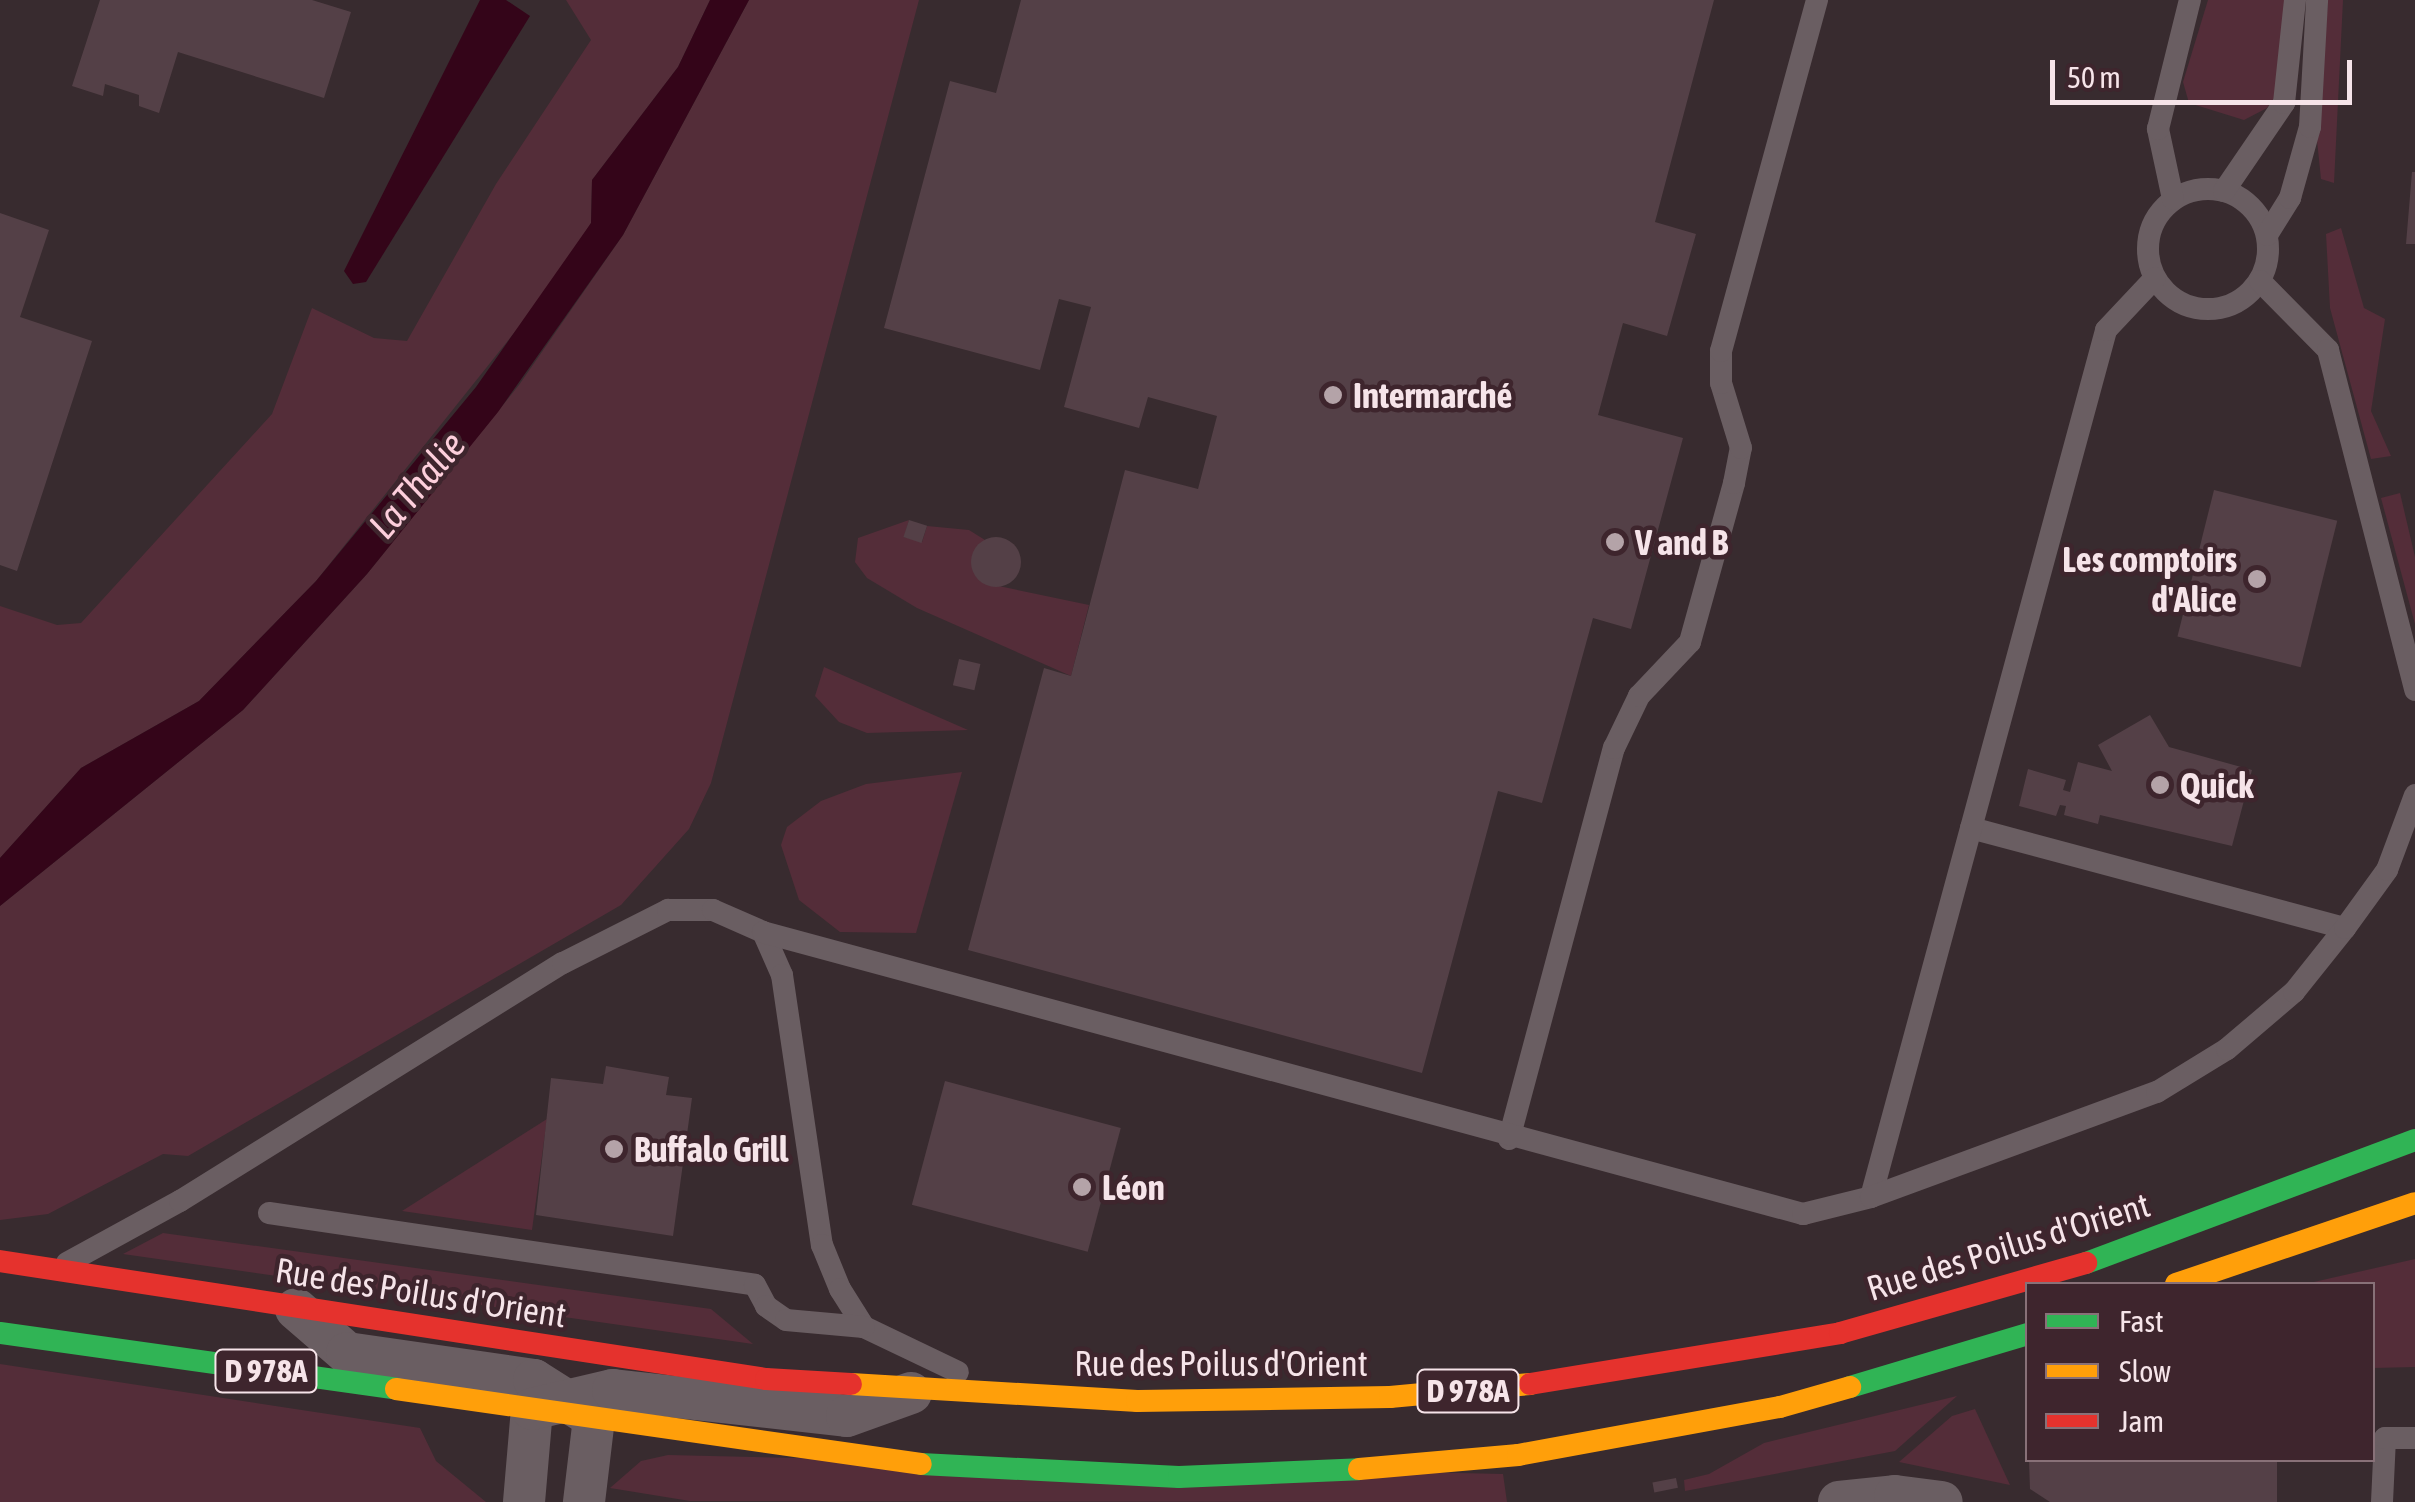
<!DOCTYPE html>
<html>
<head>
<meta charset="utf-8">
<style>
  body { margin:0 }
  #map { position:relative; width:2415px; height:1502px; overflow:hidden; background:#382b2f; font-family:"Asap Condensed",sans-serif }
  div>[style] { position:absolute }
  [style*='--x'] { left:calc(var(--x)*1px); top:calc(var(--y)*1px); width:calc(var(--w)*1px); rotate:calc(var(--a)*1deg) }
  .green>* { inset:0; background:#542d39 }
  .water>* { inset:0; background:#340519 }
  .building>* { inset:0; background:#544047; transform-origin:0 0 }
  .round { border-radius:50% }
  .lane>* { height:22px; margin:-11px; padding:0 11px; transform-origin:11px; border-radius:11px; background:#6a5e62 }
  .lane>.ring { margin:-11px; padding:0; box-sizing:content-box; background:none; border:22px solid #6a5e62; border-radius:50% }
  .street>* { height:42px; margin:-21px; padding:0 21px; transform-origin:21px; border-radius:21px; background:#6a5e62 }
  .fast>* { height:22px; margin:-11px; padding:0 11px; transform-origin:11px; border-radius:11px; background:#30b455 }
  .slow>* { height:22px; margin:-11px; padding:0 11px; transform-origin:11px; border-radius:11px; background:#ff9f0a }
  .jam>* { height:22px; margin:-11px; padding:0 11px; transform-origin:11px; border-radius:11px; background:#e5322d }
  .dots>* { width:28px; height:28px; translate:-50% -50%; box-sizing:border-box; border:5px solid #3e252d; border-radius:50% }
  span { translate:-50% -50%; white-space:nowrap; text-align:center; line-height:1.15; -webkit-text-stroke:9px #3e252d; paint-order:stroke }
  .shield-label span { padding:2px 8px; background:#3e252d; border:2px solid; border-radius:8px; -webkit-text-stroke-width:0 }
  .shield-label { font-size:32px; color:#f6e4e9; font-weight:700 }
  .poi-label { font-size:35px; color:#f6e4e9; font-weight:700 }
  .left { translate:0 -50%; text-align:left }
  .right { translate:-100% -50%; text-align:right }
  .street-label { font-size:35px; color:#f6e4e9 }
  .water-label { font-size:38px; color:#fdcfdc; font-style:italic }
  .legend { position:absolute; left:2025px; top:1282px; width:350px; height:180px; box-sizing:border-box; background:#3e252d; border:2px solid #887178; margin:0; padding:12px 18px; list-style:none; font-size:30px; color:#f6e4e9 }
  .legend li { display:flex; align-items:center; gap:20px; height:50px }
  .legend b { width:50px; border:2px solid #887178 }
  .scale { position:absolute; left:2050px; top:60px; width:302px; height:45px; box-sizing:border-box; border:5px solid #f6e4e9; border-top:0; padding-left:12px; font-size:30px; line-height:35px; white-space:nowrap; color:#f6e4e9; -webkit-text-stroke:8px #3e252d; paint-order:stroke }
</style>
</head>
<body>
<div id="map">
  <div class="green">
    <div style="clip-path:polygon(566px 0,710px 0,678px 67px,592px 180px,591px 223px,546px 293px,316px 581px,199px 701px,81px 768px,0 858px,0 606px,57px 625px,81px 623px,272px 414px,312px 308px,374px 338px,407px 341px,496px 184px,591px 40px)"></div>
    <div style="clip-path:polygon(749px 0,919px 0,711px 783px,689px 829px,621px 905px,188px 1156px,163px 1154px,48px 1214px,0 1220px,0 906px,243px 710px,367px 574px,519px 385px,623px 235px)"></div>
    <div style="clip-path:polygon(2208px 0,2284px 0,2282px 87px,2267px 108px,2244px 120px,2189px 103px,2183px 82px)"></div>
    <div style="clip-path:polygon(2328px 0,2343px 0,2334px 183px,2321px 179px,2317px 140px)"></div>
    <div style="clip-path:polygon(2341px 228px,2364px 308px,2385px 319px,2371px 411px,2391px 456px,2371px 459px,2330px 308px,2326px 234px)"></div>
    <div style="clip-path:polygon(2400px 493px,2415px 557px,2415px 624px,2381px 498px)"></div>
    <div style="clip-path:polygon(909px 520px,904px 537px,922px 542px,927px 526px,969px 530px,985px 540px,972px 561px,984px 583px,1089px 605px,1071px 676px,917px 608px,867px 578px,855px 562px,858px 538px)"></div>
    <div style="clip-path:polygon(824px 667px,968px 730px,867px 733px,839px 722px,815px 696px)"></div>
    <div style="clip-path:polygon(962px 772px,916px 933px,840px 932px,799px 900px,781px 845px,787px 827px,821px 801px,866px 784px)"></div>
    <div style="clip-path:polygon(547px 1119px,532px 1230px,402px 1211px)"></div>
    <div style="clip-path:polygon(163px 1233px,711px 1309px,753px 1344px,123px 1254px)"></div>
    <div style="clip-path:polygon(2415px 1259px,2415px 1367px,2373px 1368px,2372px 1284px,2305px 1284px)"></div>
    <div style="clip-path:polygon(0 1364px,420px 1428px,436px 1461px,486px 1502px,0 1502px)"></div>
    <div style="clip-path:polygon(1957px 1396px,1895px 1451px,1685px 1491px,1684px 1480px,1709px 1474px,1764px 1443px)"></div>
    <div style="clip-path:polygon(1975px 1409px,2010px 1485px,1899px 1462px,1952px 1416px)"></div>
    <div style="clip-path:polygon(668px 1455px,1503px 1474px,1507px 1502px,690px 1501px,610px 1488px,641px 1461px)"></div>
  </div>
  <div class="water">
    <div style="clip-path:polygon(480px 0,506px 0,530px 16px,366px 282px,353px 284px,344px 271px)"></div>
    <div style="clip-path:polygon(710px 0,749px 0,623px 235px,498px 412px,367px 574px,243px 710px,0 906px,0 858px,81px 768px,199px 701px,316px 581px,476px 387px,591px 223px,592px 180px,678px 67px)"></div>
  </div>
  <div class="building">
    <div style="clip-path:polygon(100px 0,312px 0,351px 12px,324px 98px,178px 52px,159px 113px,139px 106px,139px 95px,105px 84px,103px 96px,72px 86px)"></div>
    <div style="clip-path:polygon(1021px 0,1714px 0,1655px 222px,1696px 234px,1667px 336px,1623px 323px,1598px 415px,1683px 438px,1631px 629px,1593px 618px,1542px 803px,1498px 791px,1422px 1073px,968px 950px,1044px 668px,1071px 676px,1125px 470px,1198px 489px,1217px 416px,1148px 397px,1139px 428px,1064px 407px,1091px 307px,1059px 299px,1040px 370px,884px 328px,950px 81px,996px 93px)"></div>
    <div style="clip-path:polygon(2412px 172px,2415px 172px,2415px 244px,2406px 244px)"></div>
    <div style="clip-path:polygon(0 213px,49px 230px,20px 317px,92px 341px,17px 571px,0 565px)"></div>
    <div style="left:2214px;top:490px;width:127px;height:151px;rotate:14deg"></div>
    <div style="left:909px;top:520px;width:19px;height:18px;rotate:18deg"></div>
    <div class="round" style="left:971px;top:537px;width:50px;height:50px"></div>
    <div style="left:959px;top:659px;width:22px;height:27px;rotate:13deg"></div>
    <div style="clip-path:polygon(2150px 715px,2169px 747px,2252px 770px,2232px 846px,2100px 815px,2098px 824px,2064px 815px,2066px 806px,2060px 805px,2056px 816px,2019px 806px,2028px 769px,2066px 780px,2063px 790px,2070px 792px,2078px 762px,2112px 771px,2098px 745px)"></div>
    <div style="clip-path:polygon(606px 1066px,669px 1077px,666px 1095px,692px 1098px,673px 1236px,536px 1215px,551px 1078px,603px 1084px)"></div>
    <div style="left:945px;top:1081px;width:182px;height:128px;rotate:15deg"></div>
    <div style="clip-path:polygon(2029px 1460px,2277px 1460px,2277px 1502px,2050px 1502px,2030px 1489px)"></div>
    <div style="left:1676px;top:1478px;width:10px;height:24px;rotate:79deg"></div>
  </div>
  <div class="lane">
    <div class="ring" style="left:2148px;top:189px;width:98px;height:98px"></div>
    <div style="--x:2224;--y:191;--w:107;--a:-55.7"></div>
    <div style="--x:2284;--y:103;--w:104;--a:-83.9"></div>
    <div style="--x:2173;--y:199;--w:72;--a:-102.1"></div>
    <div style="--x:2158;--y:129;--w:133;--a:-76.1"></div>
    <div style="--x:2267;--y:235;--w:44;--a:-58.1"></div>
    <div style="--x:2290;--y:198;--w:74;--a:-74.3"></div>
    <div style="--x:2310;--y:127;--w:127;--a:-86.8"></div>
    <div style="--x:2260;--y:281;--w:97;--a:45.4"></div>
    <div style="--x:2328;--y:350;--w:351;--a:75.6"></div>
    <div style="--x:1971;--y:828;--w:387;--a:15"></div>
    <div style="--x:763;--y:932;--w:47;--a:66.2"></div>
    <div style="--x:782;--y:975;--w:273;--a:81.6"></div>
    <div style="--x:822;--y:1245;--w:48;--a:67.8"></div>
    <div style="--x:840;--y:1289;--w:45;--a:57.7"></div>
    <div style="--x:864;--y:1327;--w:104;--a:25.6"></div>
    <div style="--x:1509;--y:1139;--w:405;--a:-75"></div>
    <div style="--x:1614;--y:748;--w:58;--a:-64.3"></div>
    <div style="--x:1639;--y:696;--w:74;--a:-46.6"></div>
    <div style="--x:1690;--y:642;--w:165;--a:-74.5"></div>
    <div style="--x:1734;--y:483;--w:36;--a:-79"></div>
    <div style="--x:1741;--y:448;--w:68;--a:-107.1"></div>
    <div style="--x:1721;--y:383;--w:32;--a:-90"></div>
    <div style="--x:1721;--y:351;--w:364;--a:-74.7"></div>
    <div style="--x:1871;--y:1197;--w:898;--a:-74.83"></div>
    <div style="--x:2106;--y:330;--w:71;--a:-46.7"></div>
    <div style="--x:269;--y:1213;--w:491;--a:8.4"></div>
    <div style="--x:755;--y:1285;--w:24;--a:62"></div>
    <div style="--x:766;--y:1306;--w:24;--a:35"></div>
    <div style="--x:786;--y:1320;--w:78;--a:5.1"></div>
    <div style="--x:67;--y:1263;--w:129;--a:-28.8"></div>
    <div style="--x:180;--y:1201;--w:451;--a:-31.9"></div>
    <div style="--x:563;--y:963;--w:118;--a:-26.8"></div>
    <div style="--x:668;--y:910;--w:45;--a:0"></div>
    <div style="--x:713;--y:910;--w:55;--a:23.7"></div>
    <div style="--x:763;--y:932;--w:1078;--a:15.17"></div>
    <div style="--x:1803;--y:1214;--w:70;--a:-14"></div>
    <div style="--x:1871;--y:1197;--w:305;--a:-20.2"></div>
    <div style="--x:2157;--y:1092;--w:82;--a:-31.6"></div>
    <div style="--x:2227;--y:1049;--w:88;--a:-40.4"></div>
    <div style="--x:2294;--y:992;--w:82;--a:-51.4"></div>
    <div style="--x:2345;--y:928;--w:72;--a:-54.1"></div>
    <div style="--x:2387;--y:870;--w:80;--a:-69.5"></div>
    <div style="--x:2382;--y:1502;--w:64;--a:-87.3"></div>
    <div style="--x:2385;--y:1438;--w:30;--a:0"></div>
  </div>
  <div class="street">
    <div style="--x:296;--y:1309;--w:67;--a:40.8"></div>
    <div style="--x:347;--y:1353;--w:189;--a:8.2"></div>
    <div style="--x:534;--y:1380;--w:71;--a:32.3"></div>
    <div style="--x:594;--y:1418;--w:85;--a:96.8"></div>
    <div style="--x:524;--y:1502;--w:93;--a:-85.1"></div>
    <div style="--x:532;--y:1409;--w:83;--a:-13.2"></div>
    <div style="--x:613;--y:1390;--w:235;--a:6.3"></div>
    <div style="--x:847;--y:1416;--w:68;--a:-19.8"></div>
    <div style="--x:1839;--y:1502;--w:56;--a:-6.1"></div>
    <div style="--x:1895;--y:1496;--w:47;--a:7.3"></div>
  </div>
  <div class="fast">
    <div style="--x:2086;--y:1263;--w:351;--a:-20.5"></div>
    <div style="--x:0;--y:1333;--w:400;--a:8"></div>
    <div style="--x:1850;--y:1387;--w:186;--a:-16.6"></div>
    <div style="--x:921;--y:1464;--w:258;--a:2.9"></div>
    <div style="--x:1179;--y:1477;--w:180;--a:-2.5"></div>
  </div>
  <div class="slow">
    <div style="--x:2176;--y:1284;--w:252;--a:-18.7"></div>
    <div style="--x:851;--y:1384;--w:287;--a:3.4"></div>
    <div style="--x:1137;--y:1401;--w:253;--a:-0.9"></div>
    <div style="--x:1390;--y:1397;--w:141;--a:-5.3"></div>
    <div style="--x:396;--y:1389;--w:530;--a:8.13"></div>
    <div style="--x:1359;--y:1469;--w:160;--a:-5"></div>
    <div style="--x:1518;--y:1455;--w:266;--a:-10.4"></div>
    <div style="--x:1780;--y:1407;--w:73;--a:-15.9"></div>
  </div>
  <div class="jam">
    <div style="--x:0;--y:1261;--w:775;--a:8.76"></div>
    <div style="--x:766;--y:1379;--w:85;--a:3.4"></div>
    <div style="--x:1530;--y:1384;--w:314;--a:-9.3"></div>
    <div style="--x:1840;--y:1333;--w:256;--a:-15.9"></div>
  </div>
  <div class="dots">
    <div style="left:1333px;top:395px;background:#b4a3a8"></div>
    <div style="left:1615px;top:542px;background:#b4a3a8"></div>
    <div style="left:2257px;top:579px;background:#b4a3a8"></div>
    <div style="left:2160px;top:785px;background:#b4a3a8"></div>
    <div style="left:614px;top:1149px;background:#b4a3a8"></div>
    <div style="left:1082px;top:1187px;background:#b4a3a8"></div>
  </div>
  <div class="shield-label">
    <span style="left:266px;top:1371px">D 978A</span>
    <span style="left:1468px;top:1391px">D 978A</span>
  </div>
  <div class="poi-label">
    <span class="left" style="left:1353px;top:395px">Intermarché</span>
    <span class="left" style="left:1635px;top:542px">V and B</span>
    <span class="right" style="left:2237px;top:579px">Les comptoirs<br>d'Alice</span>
    <span class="left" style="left:2180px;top:785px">Quick</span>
    <span class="left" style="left:634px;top:1149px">Buffalo Grill</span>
    <span class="left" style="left:1102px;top:1187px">Léon</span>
  </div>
  <div class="street-label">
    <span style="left:2008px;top:1246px;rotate:-17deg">Rue des Poilus d'Orient</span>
    <span style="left:421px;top:1292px;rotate:9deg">Rue des Poilus d'Orient</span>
    <span style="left:1221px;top:1363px">Rue des Poilus d'Orient</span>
  </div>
  <div class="water-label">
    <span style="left:417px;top:485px;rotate:-50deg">La Thalie</span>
  </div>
  <ul class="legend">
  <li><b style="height:12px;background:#30b455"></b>Fast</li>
  <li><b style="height:12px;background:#ff9f0a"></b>Slow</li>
  <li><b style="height:12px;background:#e5322d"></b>Jam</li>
  </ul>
  <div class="scale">50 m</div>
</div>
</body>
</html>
